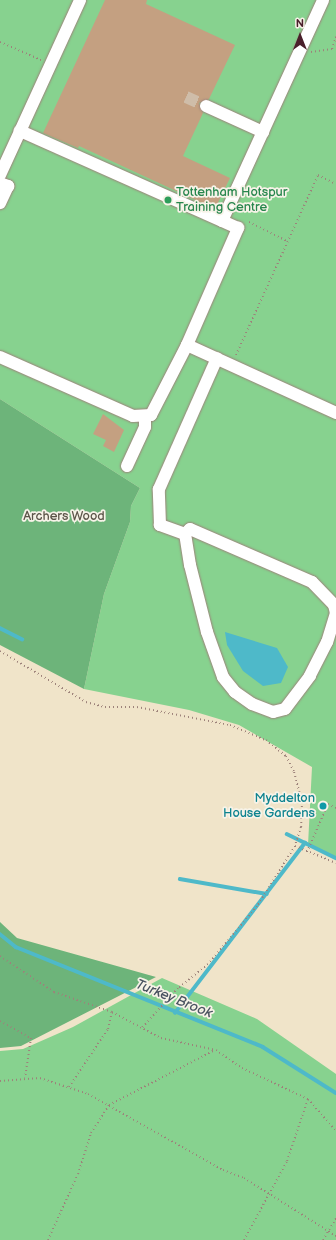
<!DOCTYPE html>
<html>
<head>
<meta charset="utf-8">
<style>
  body { margin:0 }
  #map { position:relative; width:336px; height:1240px; overflow:hidden; background:#f0e4c9; font-family:"Balsamiq Sans",sans-serif }
  div>[style] { position:absolute }
  [style*='--x'] { left:calc(var(--x)*1px); top:calc(var(--y)*1px); width:calc(var(--w)*1px); rotate:calc(var(--a)*1deg) }
  .green>* { inset:0; background:#87d28f }
  .forest>* { inset:0; background:#6db47a }
  .water>* { inset:0; background:#4eb9c9 }
  .stream>* { height:3.5px; margin:-1.75px; padding:0 1.75px; transform-origin:1.75px; border-radius:1.75px; background:#4eb9c9 }
  .building>* { inset:0; background:#c4a081 }
  .minor-tunnel>* { height:12px; margin-top:-6px; transform-origin:0; background:repeating-linear-gradient(90deg,#cfbda9 0 12px,transparent 0 18px) }
  .path>* { height:2px; margin-top:-1px; transform-origin:0; background:repeating-linear-gradient(90deg,#9d827a 0 1px,transparent 0 4px) }
  .roads { filter:drop-shadow(0 0 1px #9d827a) drop-shadow(0 0 1px #9d827a) }
  .minor>* { height:12px; margin:-6px; padding:0 6px; transform-origin:6px; border-radius:6px; background:#fff }
  .dots>* { width:11px; height:11px; translate:-50% -50%; box-sizing:border-box; border:2px solid #f7f3e8; border-radius:50% }
  span { translate:-50% -50%; white-space:nowrap; text-align:center; line-height:1.15; -webkit-text-stroke:3.5px #f7f3e8; paint-order:stroke }
  .leisure-label { font-size:13px; color:#27864d }
  .left { translate:0 -50%; text-align:left }
  .park-label { font-size:13px; color:#5c5549 }
  .culture-label { font-size:13px; color:#0d838f }
  .right { translate:-100% -50%; text-align:right }
  .water-label { font-size:14px; color:#4b5562; font-style:italic }
  .north { position:absolute; left:280px; top:16px; width:40px; height:40px; -webkit-text-stroke:3px #f7f3e8; paint-order:stroke; rotate:0deg; font-size:11px; font-weight:700; line-height:16px; text-align:center; color:#4a1f2b }
  .north::after { content:''; display:block; margin:auto; width:14px; height:18px; background:#4a1f2b; clip-path:polygon(50% 0,100% 100%,50% 72%,0 100%) }
</style>
</head>
<body>
<div id="map">
  <div class="green">
    <div style="clip-path:polygon(0 0,336px 0,336px 859px,308px 845px,312px 767px,239px 725px,189px 710px,84px 689px,104px 594px,130px 522px,131px 506px,140px 488px,0 399px)"></div>
    <div style="clip-path:polygon(162px 978px,257px 1019px,336px 1074px,336px 1240px,0 1240px,0 1051px,23px 1049px,73px 1027px)"></div>
  </div>
  <div class="forest">
    <div style="clip-path:polygon(0 399px,140px 488px,131px 506px,130px 522px,104px 594px,84px 689px,0 645px)"></div>
    <div style="clip-path:polygon(0 922px,17px 938px,156px 977px,21px 1046px,0 1048px)"></div>
  </div>
  <div class="water">
    <div style="clip-path:polygon(225px 632px,277px 648px,288px 667px,281px 683px,263px 686px,243px 671px,227px 645px)"></div>
  </div>
  <div class="stream">
    <div style="--x:0;--y:628;--w:25;--a:27"></div>
    <div style="--x:287;--y:834;--w:55;--a:26.1"></div>
    <div style="--x:180;--y:879;--w:88;--a:9.8"></div>
    <div style="--x:0;--y:934;--w:21;--a:39"></div>
    <div style="--x:16;--y:947;--w:266;--a:22"></div>
    <div style="--x:263;--y:1047;--w:86;--a:32.2"></div>
    <div style="--x:175;--y:1013;--w:214;--a:-52.6"></div>
  </div>
  <div class="building">
    <div style="clip-path:polygon(105px 0,147px 0,146px 4px,235px 45px,209px 99px,199px 103px,203px 113px,183px 156px,230px 178px,215px 209px,79px 146px,78px 148px,43px 133px)"></div>
    <div style="clip-path:polygon(103px 414px,124px 430px,114px 452px,103px 446px,106px 440px,93px 434px)"></div>
  </div>
  <div class="minor-tunnel">
    <div style="--x:186;--y:97;--w:22;--a:24"></div>
  </div>
  <div class="path">
    <div style="--x:0;--y:42;--w:45;--a:23.7"></div>
    <div style="--x:311;--y:52;--w:21;--a:-8"></div>
    <div style="--x:332;--y:49;--w:13;--a:-72"></div>
    <div style="--x:249;--y:222;--w:42;--a:26.6"></div>
    <div style="--x:236;--y:355;--w:198;--a:-65.5"></div>
    <div style="--x:318;--y:175;--w:20;--a:27"></div>
    <div style="--x:0;--y:651;--w:100;--a:30.7"></div>
    <div style="--x:86;--y:702;--w:20;--a:15"></div>
    <div style="--x:105;--y:707;--w:32;--a:0"></div>
    <div style="--x:137;--y:707;--w:95;--a:11"></div>
    <div style="--x:230;--y:725;--w:39;--a:23"></div>
    <div style="--x:266;--y:740;--w:26;--a:39"></div>
    <div style="--x:286;--y:756;--w:18;--a:63"></div>
    <div style="--x:294;--y:772;--w:31;--a:75"></div>
    <div style="--x:302;--y:802;--w:25;--a:92"></div>
    <div style="--x:301;--y:827;--w:20;--a:108"></div>
    <div style="--x:295;--y:846;--w:71;--a:122.3"></div>
    <div style="--x:257;--y:906;--w:76;--a:130.2"></div>
    <div style="--x:208;--y:964;--w:38;--a:141"></div>
    <div style="--x:178;--y:988;--w:55;--a:132.1"></div>
    <div style="--x:295;--y:846;--w:44;--a:22.5"></div>
    <div style="--x:307;--y:852;--w:52;--a:-66.4"></div>
    <div style="--x:328;--y:804;--w:9;--a:27"></div>
    <div style="--x:0;--y:956;--w:65;--a:33.7"></div>
    <div style="--x:54;--y:992;--w:61;--a:19"></div>
    <div style="--x:112;--y:1012;--w:55;--a:28"></div>
    <div style="--x:161;--y:1038;--w:56;--a:12.3"></div>
    <div style="--x:216;--y:1050;--w:32;--a:35"></div>
    <div style="--x:242;--y:1068;--w:73;--a:25.2"></div>
    <div style="--x:308;--y:1099;--w:43;--a:48.8"></div>
    <div style="--x:0;--y:1021;--w:35;--a:29"></div>
    <div style="--x:31;--y:1038;--w:40;--a:98.5"></div>
    <div style="--x:0;--y:1081;--w:40;--a:-4.3"></div>
    <div style="--x:40;--y:1078;--w:51;--a:18.4"></div>
    <div style="--x:88;--y:1094;--w:155;--a:29.4"></div>
    <div style="--x:223;--y:1170;--w:22;--a:21"></div>
    <div style="--x:244;--y:1178;--w:109;--a:32.2"></div>
    <div style="--x:69;--y:1087;--w:70;--a:-56.1"></div>
    <div style="--x:108;--y:1029;--w:17;--a:-77"></div>
    <div style="--x:48;--y:1240;--w:72;--a:-65.6"></div>
    <div style="--x:78;--y:1174;--w:43;--a:-72.4"></div>
    <div style="--x:91;--y:1133;--w:33;--a:-57"></div>
    <div style="--x:109;--y:1105;--w:119;--a:-27.4"></div>
    <div style="--x:244;--y:1240;--w:90;--a:-61.4"></div>
    <div style="--x:287;--y:1161;--w:65;--a:-71.3"></div>
    <div style="--x:323;--y:1240;--w:26;--a:-59"></div>
  </div>
  <div class="roads">
    <div class="minor">
      <div style="--x:206;--y:106;--w:63;--a:24.5"></div>
      <div style="--x:0;--y:175;--w:192;--a:-65.4"></div>
      <div style="--x:0;--y:183;--w:9;--a:21"></div>
      <div style="--x:8;--y:186;--w:19;--a:115"></div>
      <div style="--x:222;--y:221;--w:243;--a:-65.4"></div>
      <div style="--x:187;--y:345;--w:164;--a:24.5"></div>
      <div style="--x:0;--y:357;--w:145;--a:23.9"></div>
      <div style="--x:133;--y:416;--w:18;--a:-3"></div>
      <div style="--x:151;--y:415;--w:79;--a:-62.8"></div>
      <div style="--x:187;--y:345;--w:128;--a:-66.4"></div>
      <div style="--x:238;--y:228;--w:239;--a:-156"></div>
      <div style="--x:127;--y:466;--w:43;--a:-65.2"></div>
      <div style="--x:145;--y:427;--w:9;--a:-90"></div>
      <div style="--x:190;--y:529;--w:133;--a:23.5"></div>
      <div style="--x:312;--y:582;--w:32;--a:46"></div>
      <div style="--x:334;--y:605;--w:8;--a:76"></div>
      <div style="--x:336;--y:613;--w:30;--a:107"></div>
      <div style="--x:327;--y:642;--w:38;--a:117"></div>
      <div style="--x:310;--y:676;--w:41;--a:127.1"></div>
      <div style="--x:285;--y:709;--w:12;--a:166"></div>
      <div style="--x:273;--y:712;--w:22;--a:-159"></div>
      <div style="--x:252;--y:704;--w:21;--a:-145"></div>
      <div style="--x:235;--y:692;--w:19;--a:-129"></div>
      <div style="--x:223;--y:677;--w:48;--a:-109.6"></div>
      <div style="--x:207;--y:632;--w:69;--a:-104.2"></div>
      <div style="--x:190;--y:565;--w:31;--a:-99"></div>
      <div style="--x:185;--y:534;--w:7;--a:-45"></div>
      <div style="--x:185;--y:534;--w:27;--a:-160"></div>
      <div style="--x:160;--y:525;--w:36;--a:-92"></div>
      <div style="--x:159;--y:489;--w:143;--a:-66.1"></div>
    </div>
  </div>
  <div class="dots">
    <div style="left:168px;top:200px;background:#2e9e5b"></div>
    <div style="left:323px;top:806px;background:#0f9aa8"></div>
  </div>
  <div class="leisure-label">
    <span class="left" style="left:176px;top:200px">Tottenham Hotspur<br>Training Centre</span>
  </div>
  <div class="park-label">
    <span style="left:64px;top:516px">Archers Wood</span>
  </div>
  <div class="culture-label">
    <span class="right" style="left:315px;top:806px">Myddelton<br>House Gardens</span>
  </div>
  <div class="water-label">
    <span style="left:174px;top:999px;rotate:22deg">Turkey Brook</span>
  </div>
  <div class="north">N</div>
</div>
</body>
</html>
